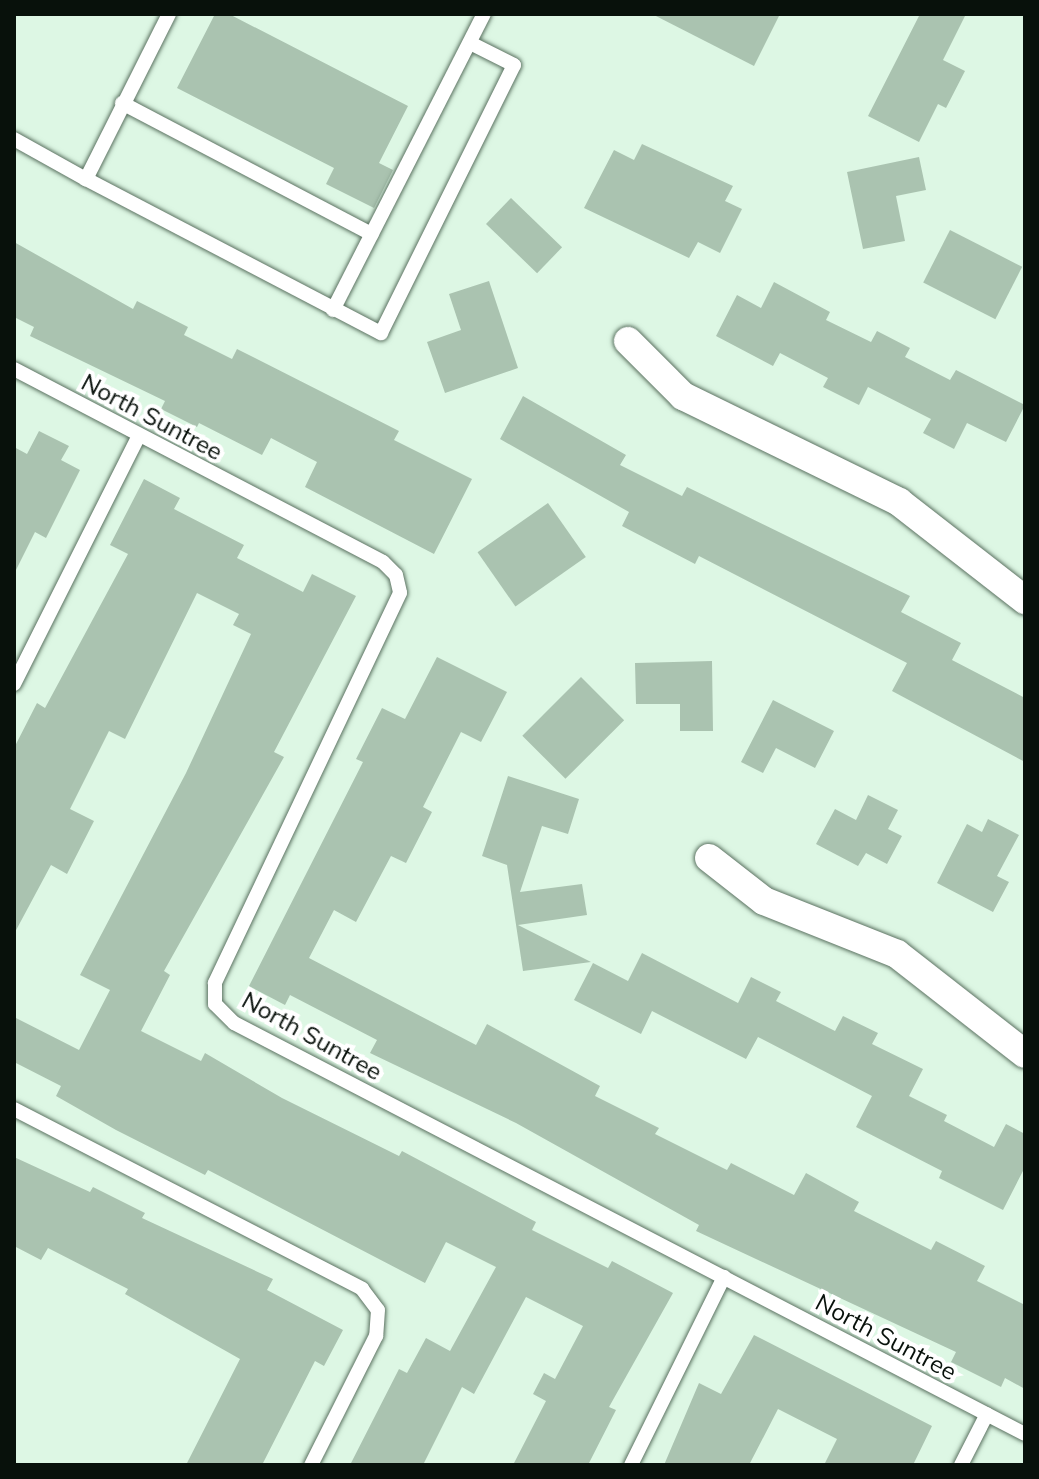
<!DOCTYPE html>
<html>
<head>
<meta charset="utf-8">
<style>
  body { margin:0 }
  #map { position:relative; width:1039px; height:1479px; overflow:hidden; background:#ddf7e4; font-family:Mulish,sans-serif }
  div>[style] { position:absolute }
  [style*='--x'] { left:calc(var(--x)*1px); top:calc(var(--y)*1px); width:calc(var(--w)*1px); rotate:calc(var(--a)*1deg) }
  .building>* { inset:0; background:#aac3b0; transform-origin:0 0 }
  .roads { filter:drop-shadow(0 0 2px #5b7261) drop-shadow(0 0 2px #5b7261) }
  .service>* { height:14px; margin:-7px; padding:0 7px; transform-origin:7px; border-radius:7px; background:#fff }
  .minor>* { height:28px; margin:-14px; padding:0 14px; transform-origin:14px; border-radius:14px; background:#fff }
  span { translate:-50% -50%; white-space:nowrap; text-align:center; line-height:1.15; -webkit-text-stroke:8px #fff; paint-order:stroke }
  .street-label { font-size:24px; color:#08110b }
  .frame { position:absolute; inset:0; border:16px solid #08110b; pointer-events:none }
</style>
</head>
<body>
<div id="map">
  <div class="building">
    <div style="clip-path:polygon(215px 14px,229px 14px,408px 106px,379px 163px,393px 170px,374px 208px,326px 184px,334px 168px,177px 88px)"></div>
    <div style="clip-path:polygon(652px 14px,780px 14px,754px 66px)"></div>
    <div style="clip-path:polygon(920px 14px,966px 14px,943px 60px,965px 71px,946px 108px,938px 104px,919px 142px,868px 116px)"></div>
    <div style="clip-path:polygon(642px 144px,733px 186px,725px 201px,742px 209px,720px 253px,698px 242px,689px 258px,584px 208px,614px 150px,634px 160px)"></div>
    <div style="clip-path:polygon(919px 157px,926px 190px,896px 196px,905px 241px,863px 249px,847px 172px)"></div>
    <div style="left:511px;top:198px;width:71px;height:36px;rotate:44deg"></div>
    <div style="left:950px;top:230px;width:81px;height:59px;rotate:27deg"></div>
    <div style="clip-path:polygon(14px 242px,133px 309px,137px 301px,188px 327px,184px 335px,232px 359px,237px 349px,399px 431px,394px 440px,472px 479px,434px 554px,305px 487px,317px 462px,271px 438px,262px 455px,199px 423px,197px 427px,161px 409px,165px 401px,30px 336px,34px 327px,14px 317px)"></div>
    <div style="clip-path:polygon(489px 281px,518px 368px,445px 393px,427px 342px,461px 330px,449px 294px)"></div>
    <div style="clip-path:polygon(774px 282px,830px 312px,826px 320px,871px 342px,877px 331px,910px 348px,905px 357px,950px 380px,956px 370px,1025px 405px,1006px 442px,967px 423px,954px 449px,923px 433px,931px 419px,868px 387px,859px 405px,823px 387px,828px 378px,780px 353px,773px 366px,716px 336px,737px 295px,761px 308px)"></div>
    <div style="clip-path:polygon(523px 396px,626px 455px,620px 465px,682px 496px,687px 487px,910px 596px,901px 612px,961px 643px,952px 660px,1025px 698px,1025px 762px,892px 691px,907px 663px,699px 556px,695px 564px,622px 526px,629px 512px,500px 439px)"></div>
    <div style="clip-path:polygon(39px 431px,69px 446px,61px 460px,80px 470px,46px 538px,35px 532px,14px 574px,14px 447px,27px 454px)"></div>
    <div style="clip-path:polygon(144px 479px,180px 498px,174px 509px,244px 545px,237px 558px,303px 592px,312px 574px,356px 596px,274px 752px,284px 757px,164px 971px,170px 975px,141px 1031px,201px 1061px,205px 1053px,282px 1098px,399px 1156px,402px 1151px,536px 1222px,532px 1230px,608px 1268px,612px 1261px,673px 1293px,609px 1407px,616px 1410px,588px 1465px,513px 1465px,546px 1401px,533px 1394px,544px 1373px,555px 1379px,583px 1326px,526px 1297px,474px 1394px,462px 1387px,423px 1465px,350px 1465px,399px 1369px,407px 1373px,426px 1338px,450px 1351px,496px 1267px,446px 1242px,425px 1283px,208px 1170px,205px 1175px,116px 1130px,56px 1096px,61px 1086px,14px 1062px,14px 1017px,79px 1050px,110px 990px,80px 975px,186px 773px,251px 634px,233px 625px,239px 614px,197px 593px,125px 739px,109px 731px,70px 809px,94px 821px,67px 874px,51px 865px,14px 934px,14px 748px,37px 703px,45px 708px,128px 554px,110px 545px)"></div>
    <div style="left:548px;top:503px;width:66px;height:86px;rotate:55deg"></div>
    <div style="clip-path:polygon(437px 657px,507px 692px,481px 742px,461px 732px,423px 807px,432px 812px,406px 863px,391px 856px,356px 922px,334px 910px,309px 958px,476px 1045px,487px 1024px,600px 1086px,595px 1096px,659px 1128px,655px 1134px,727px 1170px,731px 1163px,794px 1195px,806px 1173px,859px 1202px,854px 1211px,931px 1250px,936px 1241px,985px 1266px,977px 1281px,1025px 1305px,1025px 1389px,1005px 1378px,1001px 1387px,951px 1362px,956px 1352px,696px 1231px,699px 1225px,516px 1123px,370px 1053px,377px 1040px,290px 995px,285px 1005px,249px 986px,363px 762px,356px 759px,382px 708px,405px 719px)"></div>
    <div style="clip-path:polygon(712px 661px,713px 731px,680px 731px,680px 704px,636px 704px,635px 663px)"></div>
    <div style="left:581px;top:677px;width:61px;height:83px;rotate:45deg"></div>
    <div style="clip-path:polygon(773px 700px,834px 731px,815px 768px,776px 748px,763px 773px,741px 762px)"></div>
    <div style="clip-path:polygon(508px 776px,579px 799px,568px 834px,542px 826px,520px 892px,582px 884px,587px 915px,518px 925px,591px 962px,523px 971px,507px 865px,482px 856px)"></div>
    <div style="clip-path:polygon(868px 795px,898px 810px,888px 829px,902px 836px,887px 864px,866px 853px,858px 866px,816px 844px,835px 809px,856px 820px)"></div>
    <div style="clip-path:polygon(988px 819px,1019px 835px,997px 876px,1009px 882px,993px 912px,937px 883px,967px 824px,982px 832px)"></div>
    <div style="clip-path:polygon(642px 953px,738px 1003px,751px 977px,781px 992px,776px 1001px,835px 1031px,843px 1016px,878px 1033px,872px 1044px,923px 1069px,909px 1096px,947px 1115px,944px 1121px,994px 1147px,1006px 1124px,1025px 1134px,1025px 1167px,1003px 1210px,939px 1178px,942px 1171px,856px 1127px,872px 1096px,758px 1037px,746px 1059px,652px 1011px,641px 1034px,574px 1000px,593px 963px,628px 981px)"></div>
    <div style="clip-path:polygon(14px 1157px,90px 1192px,93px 1187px,145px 1213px,142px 1218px,273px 1279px,267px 1290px,343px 1330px,324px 1366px,315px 1361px,262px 1465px,186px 1465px,240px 1359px,125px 1294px,128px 1289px,48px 1248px,41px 1260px,14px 1246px)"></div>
    <div style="clip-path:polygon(754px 1335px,932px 1426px,913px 1465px,824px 1465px,837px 1439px,778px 1409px,749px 1465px,664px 1465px,699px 1383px,721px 1394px)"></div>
  </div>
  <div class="roads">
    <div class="service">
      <div style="--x:169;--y:14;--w:185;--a:116.7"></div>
      <div style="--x:86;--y:179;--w:333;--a:27.6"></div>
      <div style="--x:381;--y:333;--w:299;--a:-63.6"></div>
      <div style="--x:514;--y:65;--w:49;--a:-153.4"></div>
      <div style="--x:122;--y:103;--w:282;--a:27.7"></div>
      <div style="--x:14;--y:139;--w:82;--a:29.1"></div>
      <div style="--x:333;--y:310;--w:332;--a:-63"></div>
      <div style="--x:14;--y:369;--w:416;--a:27.6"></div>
      <div style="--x:383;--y:562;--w:18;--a:45"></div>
      <div style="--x:396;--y:575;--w:18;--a:77"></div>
      <div style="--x:400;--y:593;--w:432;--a:115.4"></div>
      <div style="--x:215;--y:983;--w:21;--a:90"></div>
      <div style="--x:215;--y:1004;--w:27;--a:45"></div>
      <div style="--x:234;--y:1023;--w:891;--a:27.46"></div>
      <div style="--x:14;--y:684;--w:278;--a:-63.3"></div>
      <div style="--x:14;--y:1109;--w:392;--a:27.3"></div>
      <div style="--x:362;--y:1289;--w:26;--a:53"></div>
      <div style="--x:378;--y:1310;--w:26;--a:94"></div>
      <div style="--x:376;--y:1336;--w:144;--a:116.7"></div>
      <div style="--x:631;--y:1465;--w:210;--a:-63.7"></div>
      <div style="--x:961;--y:1465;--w:57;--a:-63"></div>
    </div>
    <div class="minor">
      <div style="--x:628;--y:341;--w:78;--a:45"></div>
      <div style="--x:683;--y:396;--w:241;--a:26.1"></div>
      <div style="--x:899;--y:502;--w:160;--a:37.9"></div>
      <div style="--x:709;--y:858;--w:70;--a:38"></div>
      <div style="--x:764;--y:901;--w:143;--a:21.7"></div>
      <div style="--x:897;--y:954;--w:162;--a:38"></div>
    </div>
  </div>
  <div class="street-label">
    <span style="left:152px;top:417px;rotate:28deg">North Suntree</span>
    <span style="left:312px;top:1036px;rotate:29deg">North Suntree</span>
    <span style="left:886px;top:1337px;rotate:28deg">North Suntree</span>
  </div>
  <div class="frame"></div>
</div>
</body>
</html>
